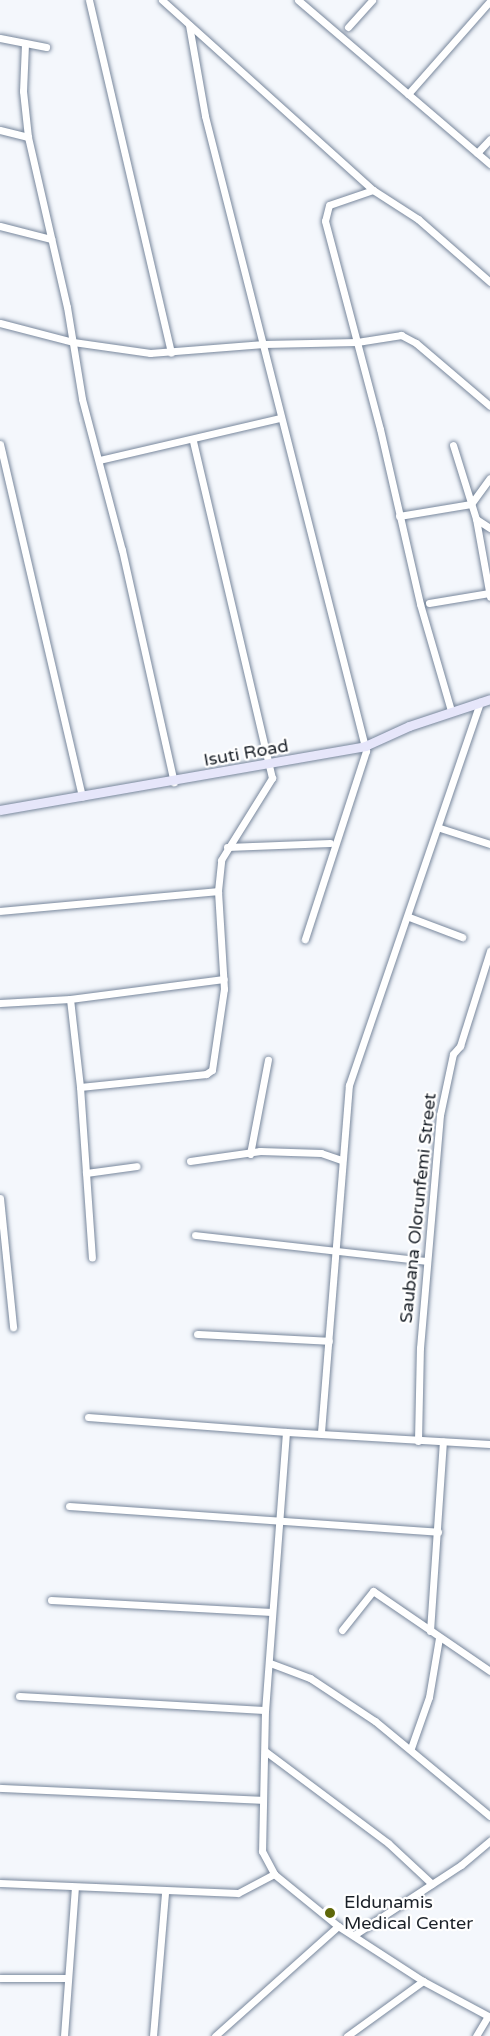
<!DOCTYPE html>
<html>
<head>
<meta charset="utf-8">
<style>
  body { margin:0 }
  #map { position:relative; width:490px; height:2036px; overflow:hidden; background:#f4f7fc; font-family:"Varela Round",sans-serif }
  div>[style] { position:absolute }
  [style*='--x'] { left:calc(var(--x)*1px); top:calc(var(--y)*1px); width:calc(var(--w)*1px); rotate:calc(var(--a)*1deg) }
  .roads { filter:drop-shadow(0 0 2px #78879c) drop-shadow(0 0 2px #78879c) }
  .street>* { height:7px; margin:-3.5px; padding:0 3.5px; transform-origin:3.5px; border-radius:3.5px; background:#fff }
  .secondary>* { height:9px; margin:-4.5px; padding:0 4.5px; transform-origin:4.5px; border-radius:4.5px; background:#e6e6fa }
  .dots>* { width:16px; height:16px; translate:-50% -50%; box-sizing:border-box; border:3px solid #fff; border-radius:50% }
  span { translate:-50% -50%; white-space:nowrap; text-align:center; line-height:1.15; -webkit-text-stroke:4.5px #fff; paint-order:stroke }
  .street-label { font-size:18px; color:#1a2028 }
  .poi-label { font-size:18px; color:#1a2028 }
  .left { translate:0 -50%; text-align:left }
</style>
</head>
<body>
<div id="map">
  <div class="roads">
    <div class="street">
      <div style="--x:89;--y:0;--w:362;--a:76.9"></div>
      <div style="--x:162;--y:0;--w:284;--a:42"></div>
      <div style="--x:373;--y:190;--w:54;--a:32.8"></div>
      <div style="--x:418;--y:219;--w:96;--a:41.2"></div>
      <div style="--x:298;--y:0;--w:253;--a:40.5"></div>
      <div style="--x:189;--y:25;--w:92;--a:80"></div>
      <div style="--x:205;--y:116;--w:655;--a:75.77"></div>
      <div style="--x:366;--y:751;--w:198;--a:108"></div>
      <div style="--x:348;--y:27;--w:36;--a:-48"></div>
      <div style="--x:0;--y:38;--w:47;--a:11.1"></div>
      <div style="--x:25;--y:44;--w:47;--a:92.4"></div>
      <div style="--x:23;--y:91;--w:46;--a:83.8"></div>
      <div style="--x:28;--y:137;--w:174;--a:77.1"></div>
      <div style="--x:67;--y:307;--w:93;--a:80.7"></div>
      <div style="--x:82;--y:399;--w:156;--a:75.2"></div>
      <div style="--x:122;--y:550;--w:238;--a:77.4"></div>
      <div style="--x:408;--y:94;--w:124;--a:-48.6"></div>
      <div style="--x:0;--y:130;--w:29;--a:14"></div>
      <div style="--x:477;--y:153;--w:19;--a:-47"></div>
      <div style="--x:373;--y:190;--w:46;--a:161.2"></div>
      <div style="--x:329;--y:205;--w:16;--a:104"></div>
      <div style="--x:325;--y:221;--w:215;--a:75.2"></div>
      <div style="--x:380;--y:429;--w:180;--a:77.1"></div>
      <div style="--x:420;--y:604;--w:111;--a:73.8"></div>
      <div style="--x:0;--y:226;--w:53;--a:14.3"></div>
      <div style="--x:0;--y:323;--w:75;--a:14.6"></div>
      <div style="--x:73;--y:342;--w:78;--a:8.1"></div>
      <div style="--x:150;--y:353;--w:114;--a:-4.5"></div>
      <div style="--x:264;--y:344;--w:93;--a:-1.2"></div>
      <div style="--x:357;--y:342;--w:45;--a:-9"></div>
      <div style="--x:401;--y:335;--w:17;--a:28"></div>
      <div style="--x:416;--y:343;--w:97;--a:40.4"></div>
      <div style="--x:0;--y:444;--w:362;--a:76.9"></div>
      <div style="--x:453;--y:445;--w:77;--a:72.7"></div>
      <div style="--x:476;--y:519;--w:79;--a:79.8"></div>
      <div style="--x:99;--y:460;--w:186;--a:-13.1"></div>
      <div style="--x:399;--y:516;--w:73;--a:-9.5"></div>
      <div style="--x:471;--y:504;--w:32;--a:-54"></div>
      <div style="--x:476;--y:519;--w:17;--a:33"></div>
      <div style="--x:429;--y:603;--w:61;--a:-9.5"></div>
      <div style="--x:440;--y:828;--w:52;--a:17.7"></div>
      <div style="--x:227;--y:847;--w:103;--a:-2.2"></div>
      <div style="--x:0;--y:911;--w:219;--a:-5.2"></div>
      <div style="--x:409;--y:917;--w:57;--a:20.7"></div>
      <div style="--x:70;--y:999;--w:89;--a:83.5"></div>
      <div style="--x:80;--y:1087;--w:171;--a:86"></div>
      <div style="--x:0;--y:1003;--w:70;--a:-3.3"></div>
      <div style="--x:70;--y:999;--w:155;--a:-7.4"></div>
      <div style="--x:80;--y:1087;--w:127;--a:-5.9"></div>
      <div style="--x:206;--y:1074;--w:7;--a:-34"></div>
      <div style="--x:212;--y:1070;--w:82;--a:-81.6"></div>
      <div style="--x:224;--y:989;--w:98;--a:-93.5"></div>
      <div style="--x:218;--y:891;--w:31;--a:-84"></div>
      <div style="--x:221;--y:860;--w:97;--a:-58.1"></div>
      <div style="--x:272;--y:778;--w:347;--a:-103.2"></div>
      <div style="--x:250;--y:1154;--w:96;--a:-79.2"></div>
      <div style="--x:190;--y:1161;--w:71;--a:-8.1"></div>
      <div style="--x:260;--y:1151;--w:61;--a:1.9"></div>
      <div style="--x:321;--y:1153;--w:21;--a:19"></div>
      <div style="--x:86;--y:1173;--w:51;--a:-7.8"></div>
      <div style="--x:0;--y:1198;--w:130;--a:84.2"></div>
      <div style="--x:195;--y:1235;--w:233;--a:6.4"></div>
      <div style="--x:197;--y:1334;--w:132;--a:3"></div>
      <div style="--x:88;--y:1417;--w:199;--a:4.3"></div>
      <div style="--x:321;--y:1432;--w:348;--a:-85.4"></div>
      <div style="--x:349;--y:1085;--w:405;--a:-71.1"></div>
      <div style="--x:418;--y:1441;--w:93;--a:-88.8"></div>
      <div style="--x:420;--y:1348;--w:234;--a:-85.1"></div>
      <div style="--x:440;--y:1115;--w:62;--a:-78"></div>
      <div style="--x:453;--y:1054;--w:11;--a:-49"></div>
      <div style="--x:460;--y:1046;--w:100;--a:-72.5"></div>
      <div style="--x:490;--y:1444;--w:204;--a:-176.6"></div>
      <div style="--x:286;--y:1432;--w:279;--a:94.3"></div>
      <div style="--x:265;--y:1710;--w:141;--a:91.2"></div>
      <div style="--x:262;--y:1851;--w:26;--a:62"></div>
      <div style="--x:274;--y:1874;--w:82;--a:39.1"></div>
      <div style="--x:338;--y:1926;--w:101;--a:32.9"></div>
      <div style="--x:423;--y:1981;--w:76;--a:28.2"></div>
      <div style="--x:69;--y:1506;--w:370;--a:4"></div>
      <div style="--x:51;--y:1600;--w:221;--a:3.1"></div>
      <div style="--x:342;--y:1630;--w:50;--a:-51.5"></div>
      <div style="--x:373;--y:1591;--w:142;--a:34.4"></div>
      <div style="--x:430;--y:1631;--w:190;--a:-86.1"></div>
      <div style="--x:270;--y:1663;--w:43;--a:20.6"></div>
      <div style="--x:310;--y:1678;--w:78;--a:33.5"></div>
      <div style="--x:375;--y:1721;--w:149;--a:39.6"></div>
      <div style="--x:19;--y:1696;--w:246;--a:3.3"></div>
      <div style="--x:411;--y:1748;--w:54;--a:-70.6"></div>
      <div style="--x:429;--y:1697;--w:60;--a:-80.4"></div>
      <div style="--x:265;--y:1751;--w:154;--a:36.8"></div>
      <div style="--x:388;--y:1843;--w:60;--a:43"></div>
      <div style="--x:0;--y:1788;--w:262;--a:2.6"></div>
      <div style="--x:0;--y:1883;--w:238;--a:2.4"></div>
      <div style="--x:238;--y:1893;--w:41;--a:-27.8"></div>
      <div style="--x:354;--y:1935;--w:128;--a:-33.2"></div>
      <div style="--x:461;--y:1865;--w:38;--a:-40"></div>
      <div style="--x:0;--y:1978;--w:66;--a:0"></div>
      <div style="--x:64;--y:2036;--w:149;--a:-85.8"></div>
      <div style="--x:153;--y:2036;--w:144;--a:-85.2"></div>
      <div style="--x:215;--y:2036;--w:165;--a:-41.8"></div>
      <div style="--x:347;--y:2036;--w:94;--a:-35.9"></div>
      <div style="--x:476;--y:2036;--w:23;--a:-59"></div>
    </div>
    <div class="secondary">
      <div style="--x:0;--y:810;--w:371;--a:-9.9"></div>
      <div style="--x:365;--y:746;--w:48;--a:-24.4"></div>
      <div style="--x:409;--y:726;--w:85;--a:-18.4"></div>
    </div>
  </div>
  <div class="dots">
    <div style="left:330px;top:1913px;background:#5e6708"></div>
  </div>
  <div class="street-label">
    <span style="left:246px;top:753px;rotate:-10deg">Isuti Road</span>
    <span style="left:418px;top:1208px;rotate:-84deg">Saubana Olorunfemi Street</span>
  </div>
  <div class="poi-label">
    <span class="left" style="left:344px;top:1913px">Eldunamis<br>Medical Center</span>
  </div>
</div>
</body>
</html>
